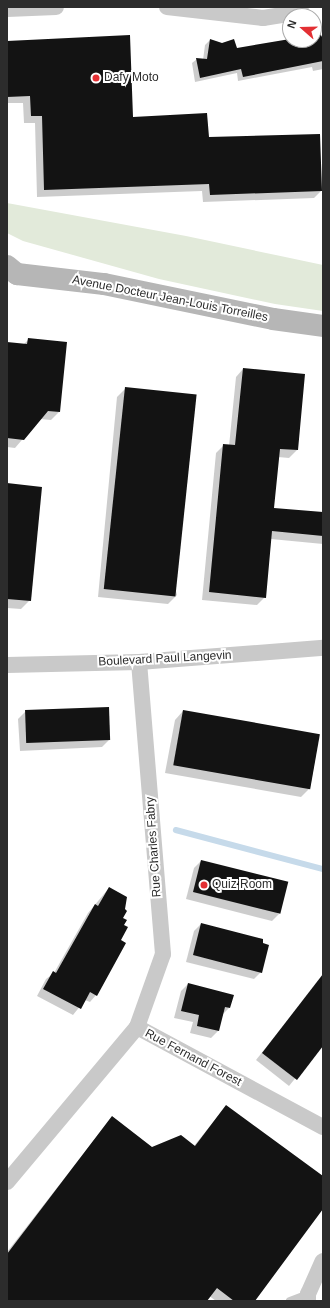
<!DOCTYPE html>
<html>
<head>
<meta charset="utf-8">
<style>
  body { margin:0 }
  #map { position:relative; width:330px; height:1308px; overflow:hidden; background:#fff; font-family:Helvetica,sans-serif }
  div>[style] { position:absolute }
  [style*='--x'] { left:calc(var(--x)*1px); top:calc(var(--y)*1px); width:calc(var(--w)*1px); rotate:calc(var(--a)*1deg) }
  .green>* { inset:0; background:#e2eada }
  .shadow>* { inset:0; background:#0003 }
  .stream>* { height:5.5px; margin:-2.75px; padding:0 2.75px; transform-origin:2.75px; border-radius:2.75px; background:#c6daea }
  .building>* { inset:0; background:#131313; transform-origin:0 0 }
  .service>* { height:8px; margin:-4px; padding:0 4px; transform-origin:4px; border-radius:4px; background:#c9c9c9 }
  .minor>* { height:16px; margin:-8px; padding:0 8px; transform-origin:8px; border-radius:8px; background:#c9c9c9 }
  .secondary>* { height:22px; margin:-11px; padding:0 11px; transform-origin:11px; border-radius:11px; background:#b6b6b6 }
  .dots>* { width:11px; height:11px; translate:-50% -50%; box-sizing:border-box; border:2px solid #fff; border-radius:50% }
  span { translate:-50% -50%; white-space:nowrap; text-align:center; line-height:1.15; -webkit-text-stroke:4px #fff; paint-order:stroke }
  .poi-label { font-size:12px; color:#2c2c2c }
  .left { translate:0 -50%; text-align:left }
  .street-label { font-size:12px; color:#2c2c2c }
  .frame { position:absolute; inset:0; border:8px solid #2c2c2c; pointer-events:none }
  .north { position:absolute; left:282px; top:8px; width:40px; height:40px; box-sizing:border-box; background:#fff; border:1px solid #ababab; border-radius:50%; rotate:290deg; font-size:11px; font-weight:700; line-height:16px; text-align:center; color:#2c2c2c }
  .north::after { content:''; display:block; margin:auto; width:14px; height:18px; background:#e32f33; clip-path:polygon(50% 0,100% 100%,50% 72%,0 100%) }
</style>
</head>
<body>
<div id="map">
  <div class="green">
    <div style="clip-path:polygon(7px 203px,186px 236px,323px 265px,323px 311px,275px 304px,159px 279px,23px 241px,7px 233px)"></div>
  </div>
  <div class="shadow">
    <div style="clip-path:polygon(314px 35px,323px 40px,323px 69px,313px 71px,312px 67px,238px 81px,237px 73px,195px 82px,192px 63px,197px 59px,203px 60px,205px 45px,210px 40px,236px 49px,314px 40px)"></div>
    <div style="clip-path:polygon(7px 42px,132px 118px,208px 138px,321px 191px,314px 198px,203px 202px,202px 191px,37px 197px,35px 123px,24px 123px,23px 103px,7px 103px)"></div>
    <div style="clip-path:polygon(29px 339px,59px 412px,51px 420px,40px 419px,15px 448px,7px 447px,7px 343px,23px 345px)"></div>
    <div style="clip-path:polygon(243px 369px,297px 450px,289px 458px,278px 457px,273px 509px,323px 513px,323px 544px,271px 539px,265px 597px,257px 605px,202px 600px,216px 453px,224px 445px,229px 446px,236px 377px)"></div>
    <div style="clip-path:polygon(126px 388px,177px 595px,168px 604px,98px 597px,117px 397px)"></div>
    <div style="clip-path:polygon(7px 484px,30px 600px,21px 609px,7px 608px)"></div>
    <div style="clip-path:polygon(183px 711px,310px 788px,301px 797px,165px 773px,175px 720px)"></div>
    <div style="clip-path:polygon(25px 712px,109px 740px,102px 747px,20px 751px,18px 719px)"></div>
    <div style="clip-path:polygon(201px 861px,279px 914px,272px 921px,186px 899px,194px 868px)"></div>
    <div style="clip-path:polygon(109px 888px,122px 918px,120px 940px,96px 995px,90px 1002px,85px 1000px,73px 1015px,37px 996px,46px 979px,54px 973px,88px 913px)"></div>
    <div style="clip-path:polygon(201px 924px,261px 972px,254px 979px,186px 962px,194px 931px)"></div>
    <div style="clip-path:polygon(319px 981px,323px 984px,323px 1044px,289px 1086px,256px 1060px)"></div>
    <div style="clip-path:polygon(188px 984px,229px 1008px,222px 1015px,218px 1031px,211px 1038px,190px 1033px,193px 1022px,174px 1018px,181px 991px)"></div>
    <div style="clip-path:polygon(226px 1106px,323px 1177px,323px 1207px,254px 1301px,216px 1301px,160px 1259px,196px 1301px,7px 1301px,7px 1252px,112px 1117px,152px 1148px,194px 1146px)"></div>
  </div>
  <div class="stream">
    <div style="--x:176;--y:830;--w:152;--a:14.9"></div>
  </div>
  <div class="building">
    <div style="clip-path:polygon(320px 33px,323px 39px,323px 61px,243px 77px,241px 69px,200px 78px,196px 58px,207px 59px,210px 39px,222px 43px,234px 39px,237px 48px,290px 39px,314px 40px,314px 34px)"></div>
    <div style="clip-path:polygon(130px 35px,133px 117px,207px 113px,209px 137px,320px 134px,322px 191px,210px 195px,209px 184px,44px 190px,42px 116px,31px 116px,30px 96px,7px 97px,7px 41px)"></div>
    <div style="clip-path:polygon(28px 338px,67px 342px,60px 412px,48px 411px,24px 440px,7px 438px,7px 342px,27px 344px)"></div>
    <div style="clip-path:polygon(243px 368px,305px 374px,298px 450px,280px 449px,274px 508px,323px 512px,323px 536px,272px 531px,266px 598px,209px 592px,223px 444px,235px 445px)"></div>
    <div style="left:125px;top:387px;width:72px;height:203px;rotate:6deg"></div>
    <div style="clip-path:polygon(7px 483px,42px 487px,31px 601px,7px 599px)"></div>
    <div style="left:109px;top:707px;width:33px;height:84px;rotate:88deg"></div>
    <div style="left:183px;top:710px;width:139px;height:56px;rotate:10deg"></div>
    <div style="left:201px;top:860px;width:90px;height:33px;rotate:14deg"></div>
    <div style="clip-path:polygon(109px 887px,127px 897px,125px 909px,127px 911px,123px 918px,127px 920px,124px 925px,128px 927px,121px 940px,126px 943px,97px 996px,90px 992px,81px 1009px,43px 989px,53px 971px,56px 973px,95px 904px,98px 906px)"></div>
    <div style="clip-path:polygon(201px 923px,263px 939px,263px 943px,269px 945px,262px 973px,193px 955px)"></div>
    <div style="clip-path:polygon(323px 974px,323px 1046px,297px 1080px,262px 1053px)"></div>
    <div style="clip-path:polygon(188px 983px,234px 995px,230px 1008px,225px 1007px,219px 1031px,197px 1026px,199px 1015px,181px 1011px)"></div>
    <div style="clip-path:polygon(226px 1105px,323px 1176px,323px 1209px,255px 1301px,234px 1301px,217px 1288px,207px 1301px,7px 1301px,7px 1254px,112px 1116px,152px 1147px,181px 1135px,195px 1146px)"></div>
  </div>
  <div class="service">
    <div style="--x:290;--y:1301;--w:19;--a:-21"></div>
  </div>
  <div class="minor">
    <div style="--x:167;--y:7;--w:97;--a:6.5"></div>
    <div style="--x:263;--y:18;--w:30;--a:-9"></div>
    <div style="--x:293;--y:13;--w:10;--a:-37"></div>
    <div style="--x:7;--y:9;--w:49;--a:-2.3"></div>
    <div style="--x:7;--y:665;--w:132;--a:-1.3"></div>
    <div style="--x:139;--y:662;--w:185;--a:-4.4"></div>
    <div style="--x:137;--y:1027;--w:211;--a:28.3"></div>
    <div style="--x:7;--y:1182;--w:202;--a:-50"></div>
    <div style="--x:137;--y:1027;--w:77;--a:-70.4"></div>
    <div style="--x:163;--y:954;--w:293;--a:-94.7"></div>
    <div style="--x:308;--y:1301;--w:7;--a:-90"></div>
    <div style="--x:308;--y:1294;--w:36;--a:-66"></div>
  </div>
  <div class="secondary">
    <div style="--x:7;--y:266;--w:13;--a:39"></div>
    <div style="--x:17;--y:274;--w:88;--a:6.6"></div>
    <div style="--x:104;--y:284;--w:173;--a:11.7"></div>
    <div style="--x:273;--y:319;--w:50;--a:8"></div>
  </div>
  <div class="dots">
    <div style="left:96px;top:78px;background:#e32f33"></div>
    <div style="left:204px;top:885px;background:#e32f33"></div>
  </div>
  <div class="poi-label">
    <span class="left" style="left:104px;top:78px">Dafy Moto</span>
    <span class="left" style="left:212px;top:885px">Quiz Room</span>
  </div>
  <div class="street-label">
    <span style="left:170px;top:299px;rotate:11deg">Avenue Docteur Jean-Louis Torreilles</span>
    <span style="left:165px;top:659px;rotate:-3deg">Boulevard Paul Langevin</span>
    <span style="left:154px;top:847px;rotate:-94deg">Rue Charles Fabry</span>
    <span style="left:193px;top:1058px;rotate:28deg">Rue Fernand Forest</span>
  </div>
  <div class="frame"></div>
  <div class="north">N</div>
</div>
</body>
</html>
